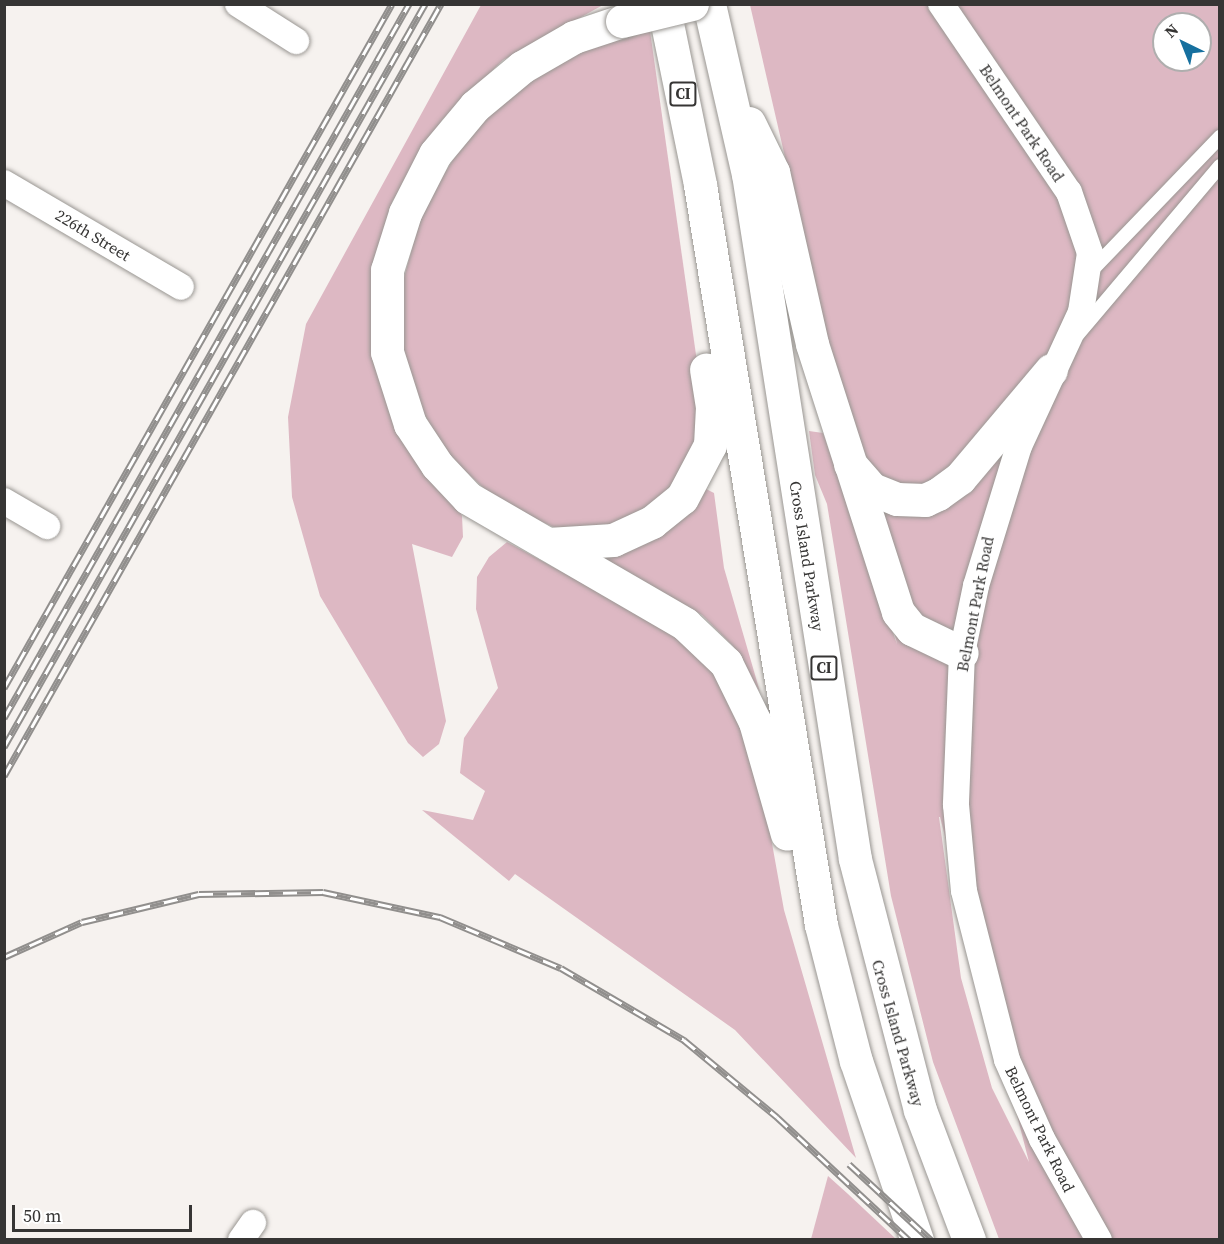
<!DOCTYPE html>
<html>
<head>
<meta charset="utf-8">
<style>
  body { margin:0 }
  #map { position:relative; width:1224px; height:1244px; overflow:hidden; background:#f6f2ef; font-family:"Source Serif 4",serif }
  div>[style] { position:absolute }
  [style*='--x'] { left:calc(var(--x)*1px); top:calc(var(--y)*1px); width:calc(var(--w)*1px); rotate:calc(var(--a)*1deg) }
  .green>* { inset:0; background:#ddb8c3 }
  .roads { filter:drop-shadow(0 0 2px #999692) drop-shadow(0 0 2px #999692) }
  .service>* { height:14px; margin:-7px; padding:0 7px; transform-origin:7px; border-radius:7px; background:#fff }
  .minor>* { height:26px; margin:-13px; padding:0 13px; transform-origin:13px; border-radius:13px; background:#fff }
  .motorway>* { height:33px; margin:-16.5px; padding:0 16.5px; transform-origin:16.5px; border-radius:16.5px; background:#fff }
  .rail>* { height:7px; margin-top:-3.5px; transform-origin:0; background:repeating-linear-gradient(90deg,#fff 0 14px,#918f8d 0 28px); box-sizing:border-box; border-block:2px solid #918f8d }
  .bridges { filter:drop-shadow(0 0 2px #999692) drop-shadow(0 0 2px #999692) }
  .motorway-bridge>* { height:33px; margin:-16.5px; padding:0 16.5px; transform-origin:16.5px; border-radius:16.5px; background:#fff }
  span { translate:-50% -50%; white-space:nowrap; text-align:center; line-height:1.15; -webkit-text-stroke:4.5px #fff; paint-order:stroke }
  .shield-label span { padding:2px 4px; background:#fff; border:2px solid; border-radius:4px; -webkit-text-stroke-width:0 }
  .shield-label { font-size:15px; color:#363534; font-weight:700 }
  .street-label { font-size:16px; color:#363534 }
  .frame { position:absolute; inset:0; border:6px solid #363534; pointer-events:none }
  .north { position:absolute; left:1152px; top:12px; width:60px; height:60px; box-sizing:border-box; background:#fff; border:2px solid #afaeae; border-radius:50%; rotate:317deg; font-size:16px; font-weight:700; line-height:24px; text-align:center; color:#363534 }
  .north::after { content:''; display:block; margin:auto; width:21px; height:27px; background:#16709f; clip-path:polygon(50% 0,100% 100%,50% 72%,0 100%) }
  .scale { position:absolute; left:12px; top:1205px; width:180px; height:27px; box-sizing:border-box; border:3px solid #363534; border-top:0; padding-left:8px; font-size:18px; line-height:21px; white-space:nowrap; color:#363534; -webkit-text-stroke:4px #fff; paint-order:stroke }
</style>
</head>
<body>
<div id="map">
  <div class="green">
    <div style="clip-path:polygon(481px 5px,603px 5px,503px 60px,442px 120px,392px 202px,371px 296px,462px 516px,463px 537px,452px 557px,412px 544px,446px 721px,439px 744px,423px 757px,408px 743px,320px 596px,292px 497px,288px 417px,306px 324px)"></div>
    <div style="clip-path:polygon(evenodd,750px 5px,1219px 5px,1219px 1239px,999px 1239px,933px 1062px,891px 896px,827px 504px,815px 475px,809px 431px,823px 433px,897px 644px,750px 5px,1164px 24px,1200px 24px,1200px 60px,1164px 60px,1164px 24px,750px 5px,939px 817px,940px 817px,1029px 1162px,992px 1088px,961px 978px,939px 817px)"></div>
    <div style="clip-path:polygon(650px 31px,702px 397px,700px 442px,656px 507px,612px 525px,556px 528px,501px 504px,451px 458px,419px 406px,403px 357px,398px 300px,423px 208px,467px 137px,527px 79px,596px 43px)"></div>
    <div style="clip-path:polygon(706px 489px,714px 493px,724px 568px,760px 692px,733px 646px,702px 615px,600px 557px,637px 546px,673px 527px)"></div>
    <div style="clip-path:polygon(507px 542px,693px 643px,725px 682px,753px 738px,784px 910px,856px 1158px,735px 1030px,515px 874px,509px 881px,422px 810px,473px 820px,485px 791px,460px 773px,464px 738px,498px 688px,476px 609px,477px 577px,489px 557px)"></div>
    <div style="clip-path:polygon(828px 1176px,848px 1194px,896px 1239px,811px 1239px)"></div>
  </div>
  <div class="roads">
    <div class="service">
      <div style="--x:1092;--y:270;--w:185;--a:-46.1"></div>
      <div style="--x:1078;--y:334;--w:220;--a:-49.8"></div>
    </div>
    <div class="minor">
      <div style="--x:238;--y:4;--w:69;--a:32.5"></div>
      <div style="--x:941;--y:4;--w:227;--a:55.8"></div>
      <div style="--x:1069;--y:192;--w:65;--a:71"></div>
      <div style="--x:1090;--y:253;--w:60;--a:98.7"></div>
      <div style="--x:1081;--y:312;--w:148;--a:114.8"></div>
      <div style="--x:1019;--y:446;--w:146;--a:107.1"></div>
      <div style="--x:976;--y:586;--w:68;--a:101.8"></div>
      <div style="--x:962;--y:653;--w:152;--a:92.3"></div>
      <div style="--x:956;--y:805;--w:86;--a:84.7"></div>
      <div style="--x:964;--y:891;--w:174;--a:75.7"></div>
      <div style="--x:1007;--y:1060;--w:86;--a:66.1"></div>
      <div style="--x:1042;--y:1139;--w:116;--a:60.6"></div>
      <div style="--x:4;--y:183;--w:205;--a:30.4"></div>
      <div style="--x:4;--y:501;--w:50;--a:30.2"></div>
      <div style="--x:241;--y:1240;--w:21;--a:-55"></div>
    </div>
    <div class="motorway">
      <div style="--x:663;--y:4;--w:185;--a:78.4"></div>
      <div style="--x:700;--y:185;--w:750;--a:80.71"></div>
      <div style="--x:821;--y:925;--w:140;--a:75.6"></div>
      <div style="--x:856;--y:1061;--w:189;--a:71.2"></div>
      <div style="--x:709;--y:4;--w:174;--a:77.1"></div>
      <div style="--x:748;--y:174;--w:693;--a:81.12"></div>
      <div style="--x:855;--y:859;--w:259;--a:75.5"></div>
      <div style="--x:920;--y:1110;--w:139;--a:69.3"></div>
      <div style="--x:622;--y:21;--w:51;--a:161.6"></div>
      <div style="--x:574;--y:37;--w:60;--a:150"></div>
      <div style="--x:522;--y:67;--w:61;--a:140.3"></div>
      <div style="--x:475;--y:106;--w:62;--a:129.8"></div>
      <div style="--x:435;--y:154;--w:66;--a:117"></div>
      <div style="--x:405;--y:213;--w:60;--a:107.5"></div>
      <div style="--x:387;--y:270;--w:82;--a:90"></div>
      <div style="--x:387;--y:352;--w:76;--a:72.3"></div>
      <div style="--x:410;--y:424;--w:49;--a:56.6"></div>
      <div style="--x:437;--y:465;--w:45;--a:46.8"></div>
      <div style="--x:468;--y:498;--w:251;--a:30.1"></div>
      <div style="--x:685;--y:624;--w:57;--a:43.6"></div>
      <div style="--x:726;--y:663;--w:66;--a:63.8"></div>
      <div style="--x:755;--y:722;--w:116;--a:74.1"></div>
      <div style="--x:749;--y:123;--w:55;--a:63.9"></div>
      <div style="--x:773;--y:172;--w:176;--a:77.2"></div>
      <div style="--x:812;--y:344;--w:281;--a:72.2"></div>
      <div style="--x:898;--y:612;--w:22;--a:51"></div>
      <div style="--x:912;--y:629;--w:55;--a:25.6"></div>
      <div style="--x:850;--y:464;--w:33;--a:49"></div>
      <div style="--x:872;--y:489;--w:27;--a:22"></div>
      <div style="--x:897;--y:499;--w:28;--a:2"></div>
      <div style="--x:925;--y:500;--w:14;--a:-25"></div>
      <div style="--x:938;--y:494;--w:27;--a:-36"></div>
      <div style="--x:960;--y:478;--w:141;--a:-49.9"></div>
      <div style="--x:548;--y:544;--w:65;--a:-3.5"></div>
      <div style="--x:613;--y:540;--w:43;--a:-24.8"></div>
      <div style="--x:652;--y:522;--w:38;--a:-39"></div>
      <div style="--x:682;--y:498;--w:60;--a:-62.2"></div>
      <div style="--x:710;--y:445;--w:38;--a:-87"></div>
      <div style="--x:712;--y:407;--w:38;--a:-99"></div>
    </div>
  </div>
  <div class="rail">
    <div style="--x:4;--y:688;--w:786;--a:-60.44"></div>
    <div style="--x:4;--y:718;--w:821;--a:-60.44"></div>
    <div style="--x:4;--y:747;--w:854;--a:-60.46"></div>
    <div style="--x:4;--y:776;--w:887;--a:-60.49"></div>
    <div style="--x:4;--y:957;--w:85;--a:-24.2"></div>
    <div style="--x:82;--y:922;--w:120;--a:-13.5"></div>
    <div style="--x:199;--y:894;--w:124;--a:-0.9"></div>
    <div style="--x:323;--y:892;--w:120;--a:12.1"></div>
    <div style="--x:440;--y:917;--w:131;--a:22.9"></div>
    <div style="--x:561;--y:968;--w:143;--a:30.3"></div>
    <div style="--x:684;--y:1040;--w:121;--a:39.6"></div>
    <div style="--x:777;--y:1117;--w:180;--a:43"></div>
    <div style="--x:849;--y:1164;--w:112;--a:42.8"></div>
  </div>
  <div class="bridges">
    <div class="motorway-bridge">
      <div style="--x:622;--y:21;--w:72;--a:-13.7"></div>
    </div>
  </div>
  <div class="shield-label">
    <span style="left:683px;top:94px">CI</span>
    <span style="left:824px;top:668px">CI</span>
  </div>
  <div class="street-label">
    <span style="left:1022px;top:123px;rotate:56deg">Belmont Park Road</span>
    <span style="left:93px;top:235px;rotate:31deg">226th Street</span>
    <span style="left:807px;top:556px;rotate:81deg">Cross Island Parkway</span>
    <span style="left:975px;top:604px;rotate:-79deg">Belmont Park Road</span>
    <span style="left:898px;top:1033px;rotate:74deg">Cross Island Parkway</span>
    <span style="left:1040px;top:1129px;rotate:64deg">Belmont Park Road</span>
  </div>
  <div class="frame"></div>
  <div class="north">N</div>
  <div class="scale">50 m</div>
</div>
</body>
</html>
